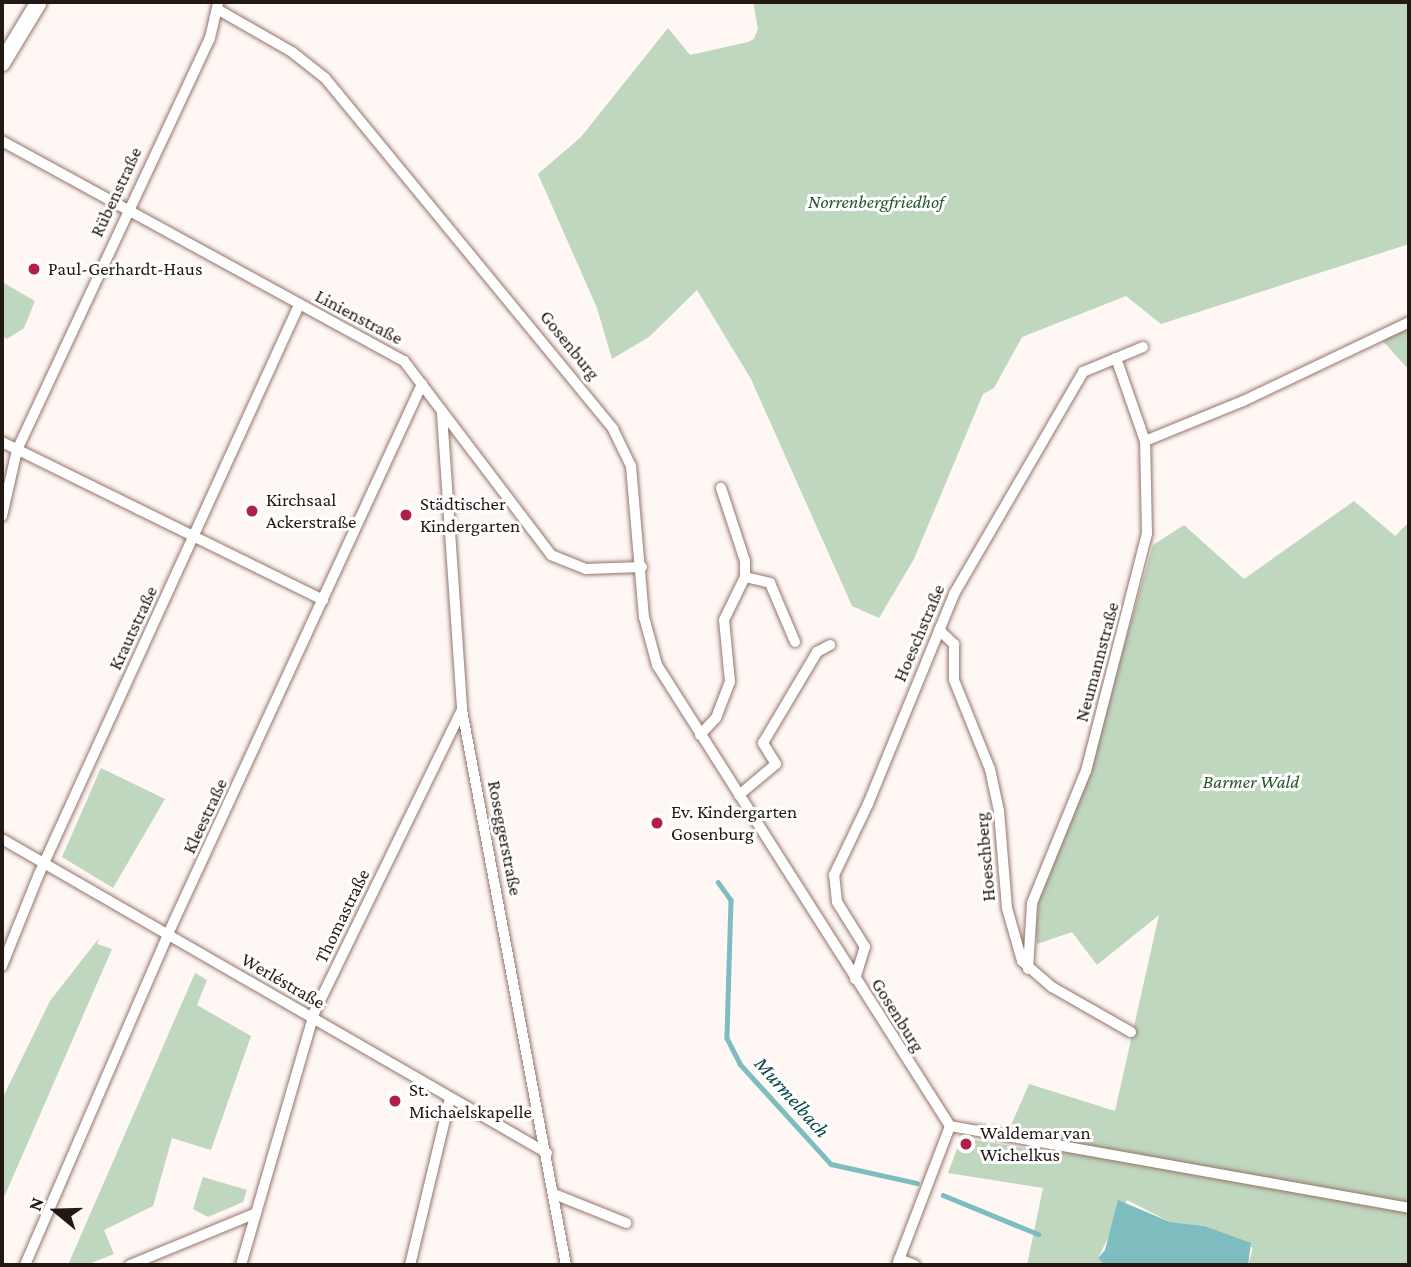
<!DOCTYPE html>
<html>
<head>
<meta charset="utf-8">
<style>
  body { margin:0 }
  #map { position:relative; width:1411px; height:1267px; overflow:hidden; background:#fef7f4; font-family:"Crimson Pro",serif }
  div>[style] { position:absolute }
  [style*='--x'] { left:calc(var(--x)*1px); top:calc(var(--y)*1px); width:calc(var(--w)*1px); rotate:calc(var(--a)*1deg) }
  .green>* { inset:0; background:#bfd6bf }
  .water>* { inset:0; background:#7dbcbf }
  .stream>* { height:4.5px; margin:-2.25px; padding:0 2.25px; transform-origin:2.25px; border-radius:2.25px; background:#7dbcbf }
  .roads { filter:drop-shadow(0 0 2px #94756a) drop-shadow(0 0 2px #94756a) }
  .minor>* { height:10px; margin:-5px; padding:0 5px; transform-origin:5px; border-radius:5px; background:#fff }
  .secondary>* { height:16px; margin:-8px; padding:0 8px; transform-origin:8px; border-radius:8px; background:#fff }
  .dots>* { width:19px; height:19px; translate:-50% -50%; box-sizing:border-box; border:4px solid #fff; border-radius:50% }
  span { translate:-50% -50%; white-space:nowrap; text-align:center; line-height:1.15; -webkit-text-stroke:6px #fff; paint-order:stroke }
  .street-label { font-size:19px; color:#241813 }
  .park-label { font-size:19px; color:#245929; font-style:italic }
  .poi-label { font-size:19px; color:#241813 }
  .left { translate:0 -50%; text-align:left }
  .water-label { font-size:21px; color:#0f494c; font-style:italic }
  .frame { position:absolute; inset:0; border:4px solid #241813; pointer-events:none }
  .north { position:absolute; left:21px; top:1176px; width:70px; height:70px; -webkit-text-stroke:5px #fff; paint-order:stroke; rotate:289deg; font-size:19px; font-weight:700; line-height:28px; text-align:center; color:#241813 }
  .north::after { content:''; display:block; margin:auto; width:24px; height:32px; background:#241813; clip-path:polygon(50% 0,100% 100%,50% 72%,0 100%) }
</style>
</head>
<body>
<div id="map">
  <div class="green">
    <div style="clip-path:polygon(753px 2px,1409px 2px,1409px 244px,1161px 324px,1126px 296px,1022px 337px,994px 388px,983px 394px,914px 559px,879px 618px,852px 606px,751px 379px,697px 290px,649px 337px,612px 359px,597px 308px,538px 174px,581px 137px,668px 28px,690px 55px,748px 42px,754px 39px,758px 29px)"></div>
    <div style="clip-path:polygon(2px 282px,35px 301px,24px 328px,7px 339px,2px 336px)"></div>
    <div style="clip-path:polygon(1409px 328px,1409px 370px,1381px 339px)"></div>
    <div style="clip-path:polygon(1354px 501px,1395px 536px,1409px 522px,1409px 1265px,1248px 1265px,1253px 1248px,1204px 1226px,1170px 1222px,1127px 1200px,1098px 1258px,1105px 1265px,1027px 1265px,1043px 1188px,948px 1173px,961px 1138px,1050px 1152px,1054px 1138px,1009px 1130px,1029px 1084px,1115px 1111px,1159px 915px,1097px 965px,1072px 932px,1037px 944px,1036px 928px,1039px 898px,1082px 792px,1153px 545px,1184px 525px,1244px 579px)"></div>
    <div style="clip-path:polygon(101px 768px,165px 799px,113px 888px,62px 857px)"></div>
    <div style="clip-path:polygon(99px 938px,97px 944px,112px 949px,2px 1202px,2px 1099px,50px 1001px)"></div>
    <div style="clip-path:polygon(195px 973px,207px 980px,197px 1005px,251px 1036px,211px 1150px,172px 1138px,153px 1206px,104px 1230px,114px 1254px,86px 1265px,68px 1265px)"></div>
    <div style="clip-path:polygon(203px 1177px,247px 1190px,243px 1202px,208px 1217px,193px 1209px)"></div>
  </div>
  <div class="water">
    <div style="clip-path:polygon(1118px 1200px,1170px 1222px,1204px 1226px,1251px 1243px,1248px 1265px,1105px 1265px,1098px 1258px,1105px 1250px)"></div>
  </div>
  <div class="stream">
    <div style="--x:718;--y:882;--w:22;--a:54"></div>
    <div style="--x:731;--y:900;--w:138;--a:91.7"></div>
    <div style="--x:727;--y:1038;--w:29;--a:63"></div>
    <div style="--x:740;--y:1064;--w:135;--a:47.7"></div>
    <div style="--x:831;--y:1164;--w:88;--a:12.5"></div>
    <div style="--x:943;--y:1195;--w:103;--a:22.3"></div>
  </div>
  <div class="roads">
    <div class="minor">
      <div style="--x:217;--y:9;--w:86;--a:29.8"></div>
      <div style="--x:292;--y:52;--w:42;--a:38.2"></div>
      <div style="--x:325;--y:78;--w:454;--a:50.6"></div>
      <div style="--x:613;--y:429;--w:41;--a:64.1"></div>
      <div style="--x:631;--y:466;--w:152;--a:85.1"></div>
      <div style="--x:644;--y:617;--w:50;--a:74.8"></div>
      <div style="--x:657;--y:665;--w:546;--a:57.56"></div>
      <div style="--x:2;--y:141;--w:458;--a:28.7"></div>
      <div style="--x:404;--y:361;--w:243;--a:52.8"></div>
      <div style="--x:551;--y:555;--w:38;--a:22"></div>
      <div style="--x:586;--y:569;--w:56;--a:-2"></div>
      <div style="--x:442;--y:414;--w:297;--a:86.1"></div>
      <div style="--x:462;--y:710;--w:565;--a:79.39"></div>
      <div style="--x:1145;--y:441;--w:106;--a:-22.2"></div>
      <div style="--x:1243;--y:401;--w:184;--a:-25.4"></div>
      <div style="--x:2;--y:442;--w:358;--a:26.2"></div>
      <div style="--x:2;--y:516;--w:68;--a:-77.2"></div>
      <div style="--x:17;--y:450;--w:455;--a:-64.9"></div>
      <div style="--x:210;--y:38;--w:37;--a:-77"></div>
      <div style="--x:745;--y:577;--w:26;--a:13"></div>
      <div style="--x:770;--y:583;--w:64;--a:67"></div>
      <div style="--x:939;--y:630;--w:21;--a:43"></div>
      <div style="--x:954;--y:644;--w:36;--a:90"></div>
      <div style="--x:954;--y:680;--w:96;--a:68"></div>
      <div style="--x:990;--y:769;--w:43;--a:77.9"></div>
      <div style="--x:999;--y:811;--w:97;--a:85.3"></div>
      <div style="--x:1007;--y:908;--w:55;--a:74.2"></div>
      <div style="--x:1022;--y:961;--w:40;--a:41"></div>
      <div style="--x:1052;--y:987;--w:91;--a:29.7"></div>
      <div style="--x:700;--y:735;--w:23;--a:-47"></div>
      <div style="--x:716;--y:718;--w:39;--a:-69"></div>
      <div style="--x:730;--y:682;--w:62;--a:-95.5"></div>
      <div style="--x:724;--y:620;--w:48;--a:-64"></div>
      <div style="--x:745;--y:577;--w:16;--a:-90"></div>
      <div style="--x:745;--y:561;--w:77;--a:-108.2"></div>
      <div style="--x:739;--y:795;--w:48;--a:-40"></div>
      <div style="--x:776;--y:764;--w:25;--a:-122"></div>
      <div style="--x:763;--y:743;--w:106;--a:-59.3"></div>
      <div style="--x:817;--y:652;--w:15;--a:-28"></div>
      <div style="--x:2;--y:839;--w:629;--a:29.95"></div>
      <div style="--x:2;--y:966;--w:99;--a:-68.1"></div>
      <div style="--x:39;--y:874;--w:626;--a:-65.44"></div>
      <div style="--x:1028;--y:969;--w:66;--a:-86.5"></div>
      <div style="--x:1032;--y:903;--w:143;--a:-67.8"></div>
      <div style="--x:1086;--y:771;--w:245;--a:-75.6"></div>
      <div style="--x:1147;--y:534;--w:93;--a:-91.2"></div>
      <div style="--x:1145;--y:441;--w:88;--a:-109.3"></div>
      <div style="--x:855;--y:979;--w:34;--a:-73"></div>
      <div style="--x:865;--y:947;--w:53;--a:-121.9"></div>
      <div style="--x:837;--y:902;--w:27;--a:-96"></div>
      <div style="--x:834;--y:875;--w:79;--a:-64.4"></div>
      <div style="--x:868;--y:804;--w:227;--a:-67.7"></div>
      <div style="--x:954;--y:594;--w:257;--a:-59.8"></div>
      <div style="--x:1083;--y:372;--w:65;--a:-22.6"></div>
      <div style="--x:950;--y:1126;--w:466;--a:10.1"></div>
      <div style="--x:554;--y:1194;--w:78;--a:21.9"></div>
      <div style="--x:899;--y:1259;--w:17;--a:21"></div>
      <div style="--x:25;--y:1265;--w:361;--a:-66.6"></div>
      <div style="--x:168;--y:934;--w:606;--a:-65.21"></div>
      <div style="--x:130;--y:1265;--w:134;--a:-22.4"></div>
      <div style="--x:241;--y:1265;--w:265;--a:-73.8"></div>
      <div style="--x:315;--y:1011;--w:335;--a:-64"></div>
      <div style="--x:410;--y:1265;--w:172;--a:-76.5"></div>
      <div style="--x:897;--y:1265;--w:149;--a:-69.1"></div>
    </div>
    <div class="secondary">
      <div style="--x:2;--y:63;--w:71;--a:-58.8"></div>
    </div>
  </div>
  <div class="dots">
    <div style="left:34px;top:269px;background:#b21f44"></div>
    <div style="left:252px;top:511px;background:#b21f44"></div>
    <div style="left:406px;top:515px;background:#b21f44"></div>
    <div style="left:657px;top:823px;background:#b21f44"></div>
    <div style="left:395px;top:1101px;background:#b21f44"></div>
    <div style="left:966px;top:1144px;background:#b21f44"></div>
  </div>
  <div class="street-label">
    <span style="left:116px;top:192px;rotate:-65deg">Rübenstraße</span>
    <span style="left:359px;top:317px;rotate:28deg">Linienstraße</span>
    <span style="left:570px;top:345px;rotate:51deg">Gosenburg</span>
    <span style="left:133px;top:628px;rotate:-65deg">Krautstraße</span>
    <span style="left:919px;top:633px;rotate:-67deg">Hoeschstraße</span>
    <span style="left:1097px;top:662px;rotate:-75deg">Neumannstraße</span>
    <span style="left:205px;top:816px;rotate:-65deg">Kleestraße</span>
    <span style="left:505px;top:838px;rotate:79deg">Roseggerstraße</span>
    <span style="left:985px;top:857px;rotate:-95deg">Hoeschberg</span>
    <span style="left:342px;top:916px;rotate:-64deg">Thomastraße</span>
    <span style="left:283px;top:981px;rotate:30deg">Werléstraße</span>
    <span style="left:898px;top:1015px;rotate:58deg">Gosenburg</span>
  </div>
  <div class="park-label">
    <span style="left:876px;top:202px">Norrenbergfriedhof</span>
    <span style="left:1251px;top:782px">Barmer Wald</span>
  </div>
  <div class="poi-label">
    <span class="left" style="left:48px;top:269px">Paul-Gerhardt-Haus</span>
    <span class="left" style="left:266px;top:511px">Kirchsaal<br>Ackerstraße</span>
    <span class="left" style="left:420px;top:515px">Städtischer<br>Kindergarten</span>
    <span class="left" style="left:671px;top:823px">Ev. Kindergarten<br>Gosenburg</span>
    <span class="left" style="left:409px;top:1101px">St.<br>Michaelskapelle</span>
    <span class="left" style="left:980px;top:1144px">Waldemar van<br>Wichelkus</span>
  </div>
  <div class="water-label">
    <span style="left:792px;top:1097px;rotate:48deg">Murmelbach</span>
  </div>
  <div class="frame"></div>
  <div class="north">N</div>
</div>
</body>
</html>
